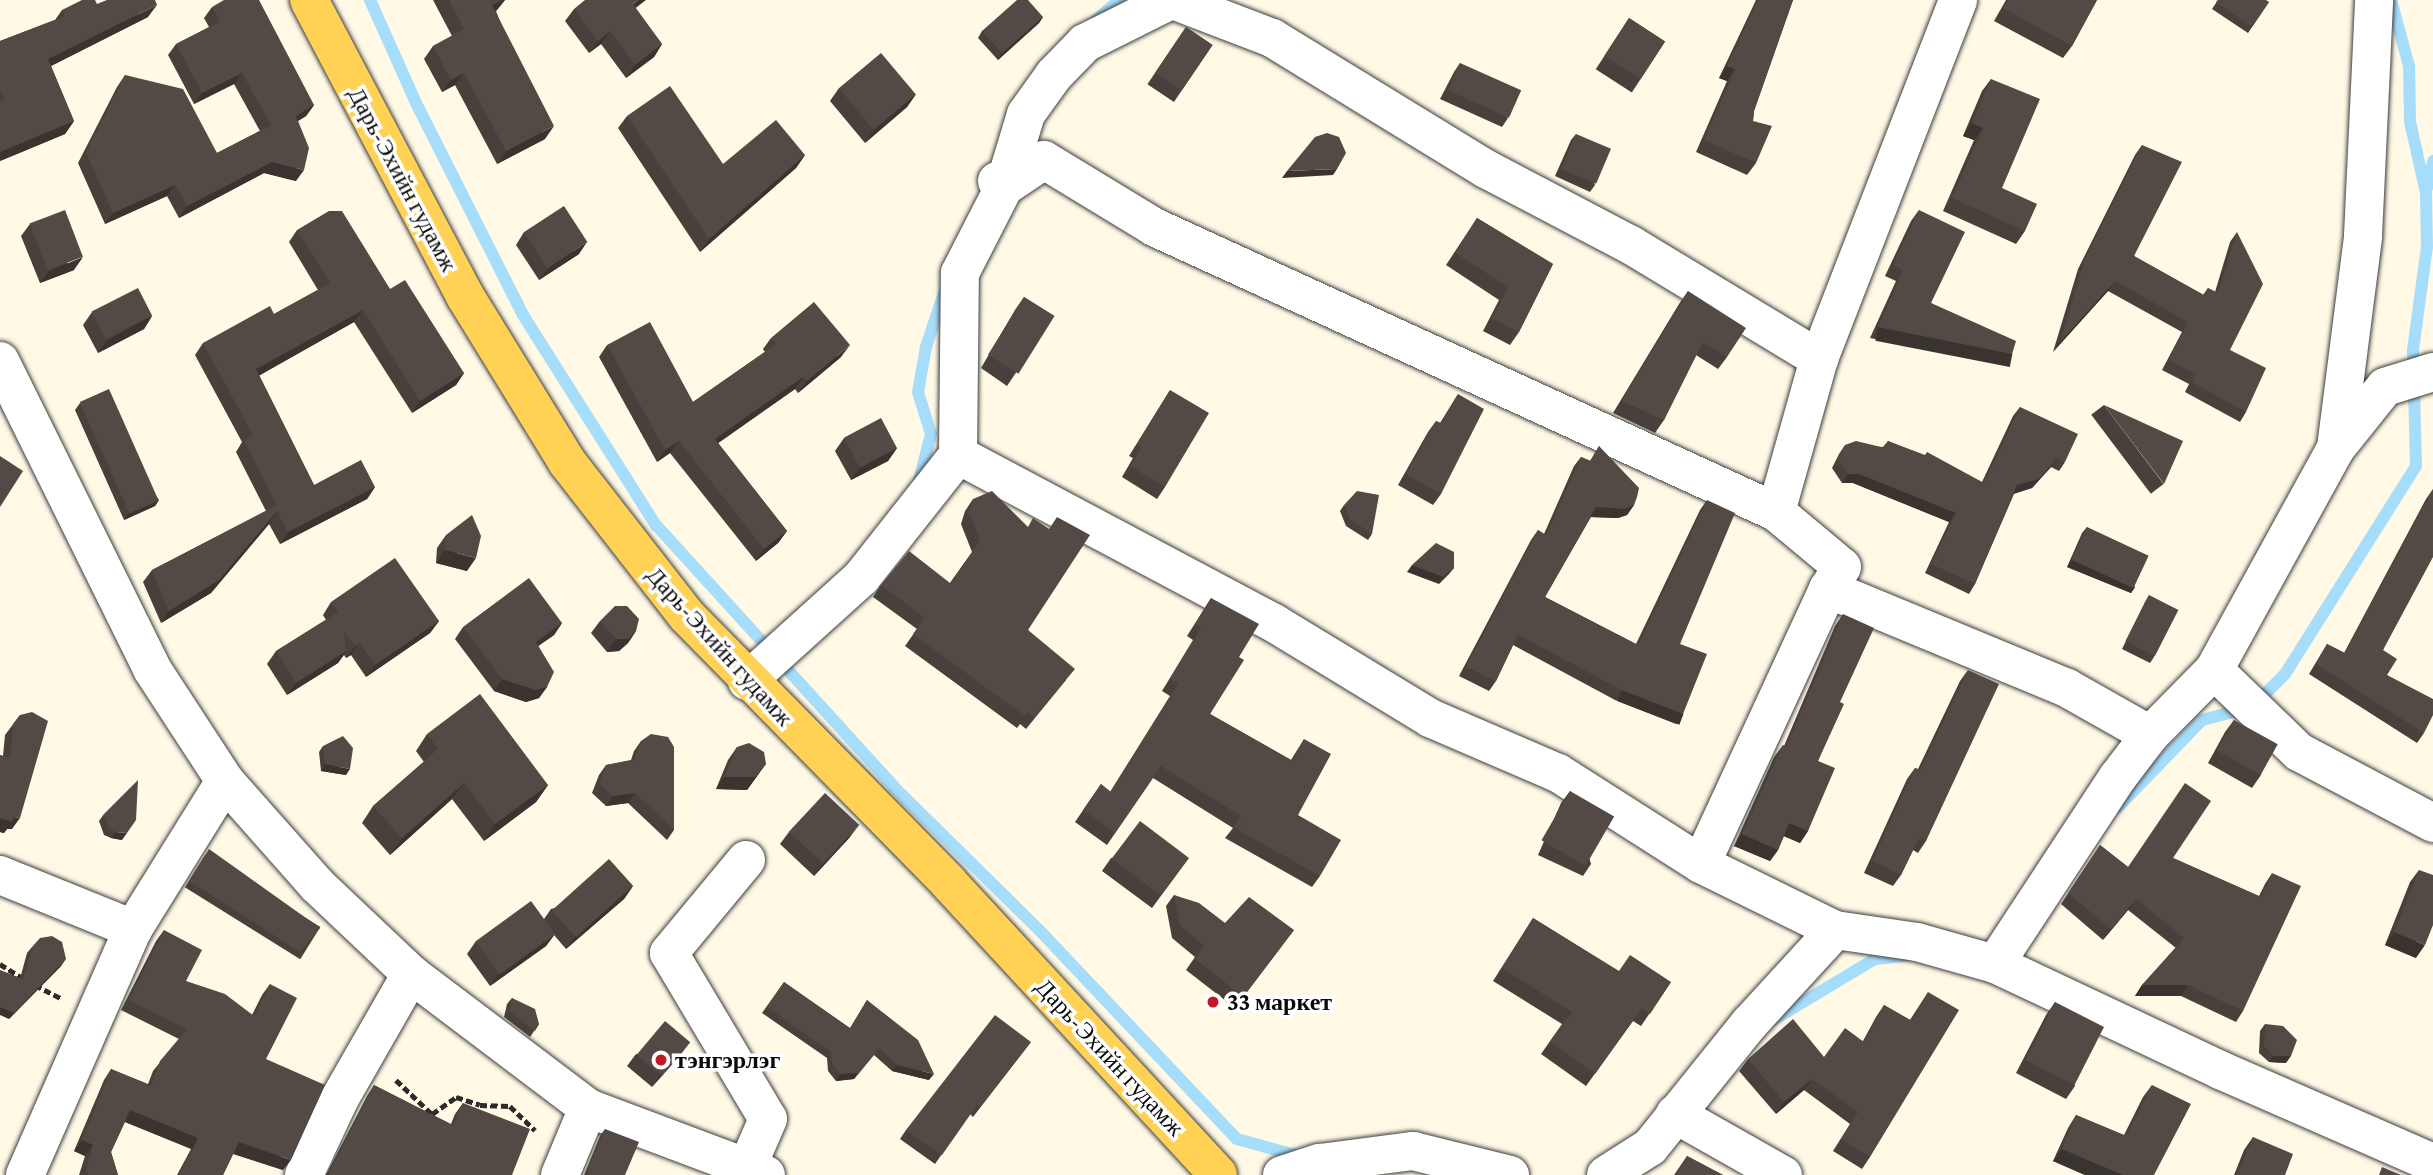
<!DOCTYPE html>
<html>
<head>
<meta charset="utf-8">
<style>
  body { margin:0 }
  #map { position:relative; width:2433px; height:1175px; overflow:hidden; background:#fff9e6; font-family:"Crimson Pro",serif }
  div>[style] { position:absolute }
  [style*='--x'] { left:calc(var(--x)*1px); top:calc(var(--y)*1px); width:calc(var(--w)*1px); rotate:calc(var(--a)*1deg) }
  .stream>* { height:12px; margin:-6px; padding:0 6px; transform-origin:6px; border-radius:6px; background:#a6ddfb }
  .path>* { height:4.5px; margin-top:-2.25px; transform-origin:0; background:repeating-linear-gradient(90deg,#2c2c2c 0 7px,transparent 0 10.5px) }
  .roads { filter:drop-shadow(0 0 2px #3d3d3d) drop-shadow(0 0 2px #3d3d3d) }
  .minor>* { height:38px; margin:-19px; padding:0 19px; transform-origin:19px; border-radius:19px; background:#fff }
  .major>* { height:38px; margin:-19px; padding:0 19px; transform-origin:19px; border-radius:19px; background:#ffd256 }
  .wall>* { inset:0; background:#47403b; transform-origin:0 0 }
  .shaded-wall>* { inset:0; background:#3a3430; transform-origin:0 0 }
  .building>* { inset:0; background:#534a45; transform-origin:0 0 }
  .dots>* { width:19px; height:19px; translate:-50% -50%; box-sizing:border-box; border:4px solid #fff; border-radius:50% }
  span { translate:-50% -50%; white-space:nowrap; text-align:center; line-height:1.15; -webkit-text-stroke:7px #fff; paint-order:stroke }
  .street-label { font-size:24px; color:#0a0a0a }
  .poi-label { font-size:24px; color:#0a0a0a; font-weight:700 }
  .left { translate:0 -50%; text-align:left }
</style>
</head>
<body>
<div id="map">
  <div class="stream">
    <div style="--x:370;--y:0;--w:113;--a:65.9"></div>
    <div style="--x:416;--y:103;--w:237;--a:63.2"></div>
    <div style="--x:523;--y:315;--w:249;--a:57.7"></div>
    <div style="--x:656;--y:525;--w:354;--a:47.7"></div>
    <div style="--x:894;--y:787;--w:208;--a:44.6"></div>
    <div style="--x:1042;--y:933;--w:284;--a:46.6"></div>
    <div style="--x:1237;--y:1139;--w:67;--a:15.5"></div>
    <div style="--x:1096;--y:20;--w:31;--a:-40"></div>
    <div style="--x:2427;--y:188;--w:28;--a:-77"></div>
    <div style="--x:918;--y:485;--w:53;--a:-75.7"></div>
    <div style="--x:931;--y:434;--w:44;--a:-107.2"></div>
    <div style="--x:918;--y:392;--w:46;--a:-79.9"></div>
    <div style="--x:926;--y:347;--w:63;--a:-71.6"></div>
    <div style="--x:2117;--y:808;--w:122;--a:-46"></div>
    <div style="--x:2202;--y:720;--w:52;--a:-14.6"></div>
    <div style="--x:2252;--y:707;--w:47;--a:-45"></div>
    <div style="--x:2285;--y:674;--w:246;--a:-57.8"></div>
    <div style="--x:2416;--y:466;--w:116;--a:-91.5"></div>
    <div style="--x:2413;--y:350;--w:104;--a:-82.3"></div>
    <div style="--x:2427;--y:247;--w:54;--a:-91.1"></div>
    <div style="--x:2426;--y:193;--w:73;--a:-102.7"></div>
    <div style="--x:2410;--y:122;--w:56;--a:-91"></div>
    <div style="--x:2409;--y:66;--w:68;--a:-105.3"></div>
    <div style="--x:1773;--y:1020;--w:119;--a:-30.9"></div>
    <div style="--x:1875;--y:959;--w:31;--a:-6"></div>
  </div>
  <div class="path">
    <div style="--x:0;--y:964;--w:28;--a:32"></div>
    <div style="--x:35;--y:985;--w:29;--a:27"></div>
    <div style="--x:396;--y:1080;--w:50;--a:43.4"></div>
    <div style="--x:432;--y:1114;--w:29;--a:-35"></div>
    <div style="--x:456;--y:1097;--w:25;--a:18"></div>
    <div style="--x:480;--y:1105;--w:30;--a:2"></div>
    <div style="--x:510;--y:1106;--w:35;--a:44"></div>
  </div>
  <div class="roads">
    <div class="minor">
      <div style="--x:1173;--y:0;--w:106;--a:21"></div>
      <div style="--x:1272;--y:38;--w:251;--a:31.5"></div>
      <div style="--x:1486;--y:169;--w:164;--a:27.7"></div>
      <div style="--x:1631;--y:245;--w:220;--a:31.2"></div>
      <div style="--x:997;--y:181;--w:9;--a:41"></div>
      <div style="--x:1004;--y:187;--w:76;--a:-73.2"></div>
      <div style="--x:1026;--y:114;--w:48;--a:-54.3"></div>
      <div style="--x:1054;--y:75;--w:45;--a:-45.9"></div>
      <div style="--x:1085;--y:43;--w:96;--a:-26.6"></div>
      <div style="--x:0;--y:361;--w:343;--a:63.7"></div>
      <div style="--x:152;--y:669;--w:134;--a:56.9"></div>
      <div style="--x:225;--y:781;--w:139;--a:48.5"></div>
      <div style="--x:317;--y:885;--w:129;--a:43.4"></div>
      <div style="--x:411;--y:974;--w:222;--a:37.1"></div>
      <div style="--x:588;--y:1108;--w:190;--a:20.6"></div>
      <div style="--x:2336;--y:448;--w:214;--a:-82.7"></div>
      <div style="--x:2363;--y:236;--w:236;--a:-87.3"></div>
      <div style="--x:958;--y:455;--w:358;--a:28"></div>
      <div style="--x:1274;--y:623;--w:183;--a:31.3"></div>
      <div style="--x:1430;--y:718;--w:139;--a:23.3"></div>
      <div style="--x:1558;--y:773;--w:169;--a:32.5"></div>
      <div style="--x:1828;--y:589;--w:259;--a:22.5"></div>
      <div style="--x:2067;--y:688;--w:95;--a:29.5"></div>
      <div style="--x:2214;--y:670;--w:253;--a:-61.2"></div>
      <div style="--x:2336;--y:448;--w:78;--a:-51.2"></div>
      <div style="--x:2385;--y:387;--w:50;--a:-17.4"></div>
      <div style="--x:747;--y:681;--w:154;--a:-42.1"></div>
      <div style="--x:861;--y:578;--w:157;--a:-51.7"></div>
      <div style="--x:958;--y:455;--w:182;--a:-89.4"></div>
      <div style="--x:960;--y:273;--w:97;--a:-62.9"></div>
      <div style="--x:1004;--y:187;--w:48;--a:-34"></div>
      <div style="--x:1044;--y:160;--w:129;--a:31.3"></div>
      <div style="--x:1154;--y:227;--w:684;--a:24.62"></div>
      <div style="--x:746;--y:860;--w:121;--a:129.6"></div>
      <div style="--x:669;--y:953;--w:193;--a:59.2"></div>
      <div style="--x:768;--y:1119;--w:50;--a:113.5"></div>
      <div style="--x:0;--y:875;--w:144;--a:22.1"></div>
      <div style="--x:1835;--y:930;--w:149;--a:-153.8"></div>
      <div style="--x:1701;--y:864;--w:303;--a:-65.2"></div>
      <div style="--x:1828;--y:589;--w:26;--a:-58"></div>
      <div style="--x:1842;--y:567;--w:86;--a:-140.2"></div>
      <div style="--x:1776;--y:512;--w:159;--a:-74.3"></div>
      <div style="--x:1819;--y:359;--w:385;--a:-68.8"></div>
      <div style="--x:1995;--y:964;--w:249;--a:25.2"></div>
      <div style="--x:2220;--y:1070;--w:232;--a:23.6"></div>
      <div style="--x:1675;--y:1114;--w:124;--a:29.5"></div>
      <div style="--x:25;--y:1175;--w:269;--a:-66.3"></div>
      <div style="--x:133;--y:929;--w:174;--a:-58.1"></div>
      <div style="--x:304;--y:1175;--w:85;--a:-64.9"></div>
      <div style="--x:340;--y:1098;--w:143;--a:-60.2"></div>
      <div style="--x:560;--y:1175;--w:73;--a:-67.3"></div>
      <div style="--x:1282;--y:1175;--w:40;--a:-18"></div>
      <div style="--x:1320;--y:1163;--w:94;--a:-7.4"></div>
      <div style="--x:1413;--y:1151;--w:100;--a:13.9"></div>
      <div style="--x:1606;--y:1175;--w:52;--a:-32.5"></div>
      <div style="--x:1650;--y:1147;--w:158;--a:-51.2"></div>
      <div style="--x:1749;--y:1024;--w:127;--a:-47.5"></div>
      <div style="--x:1835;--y:930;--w:83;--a:8.3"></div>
      <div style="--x:1917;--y:942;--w:81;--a:15.8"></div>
      <div style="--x:1995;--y:964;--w:224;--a:-56.7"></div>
      <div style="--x:2118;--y:777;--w:53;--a:-52.7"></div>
      <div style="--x:2150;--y:735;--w:91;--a:-45.4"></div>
      <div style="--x:2214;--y:670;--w:118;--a:44"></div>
      <div style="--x:2299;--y:752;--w:152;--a:27.9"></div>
    </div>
    <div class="major">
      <div style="--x:309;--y:0;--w:335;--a:62.2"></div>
      <div style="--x:465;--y:296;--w:195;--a:58.4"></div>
      <div style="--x:567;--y:462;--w:195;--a:52.1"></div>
      <div style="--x:687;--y:616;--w:373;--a:45.5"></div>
      <div style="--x:948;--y:882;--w:398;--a:47.3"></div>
    </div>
  </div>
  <div class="wall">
    <div style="clip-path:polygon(433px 0,505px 0,496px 11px,545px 139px,497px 164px,455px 85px,442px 92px,424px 59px,433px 46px,452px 36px)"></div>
    <div style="clip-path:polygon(1756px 0,1793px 0,1754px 111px,1753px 121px,1756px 163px,1747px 175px,1696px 152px,1727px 81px,1719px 78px)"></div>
    <div style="clip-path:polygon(2006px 0,2097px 0,2072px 46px,2063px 58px,1994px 21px)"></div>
    <div style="clip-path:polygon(2218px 0,2269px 2px,2248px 33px,2212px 9px)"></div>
    <div style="clip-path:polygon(97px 4px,148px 17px,51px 66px,74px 121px,65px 134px,0 161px,0 41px,55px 20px,62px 10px)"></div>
    <div style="clip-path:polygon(212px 7px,314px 105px,306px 116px,298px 121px,296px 181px,264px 173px,179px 218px,167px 196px,105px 224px,78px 163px,117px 87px,125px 75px,217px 153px,260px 131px,234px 84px,194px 104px,168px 55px,176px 44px,209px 27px,204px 18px)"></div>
    <div style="clip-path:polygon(635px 8px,662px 44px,654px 57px,626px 78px,601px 44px,589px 53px,565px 21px,574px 9px)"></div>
    <div style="clip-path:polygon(1043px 17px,1039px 23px,998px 60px,978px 38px,982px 31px)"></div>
    <div style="left:1629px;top:18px;width:43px;height:61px;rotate:33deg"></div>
    <div style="left:1186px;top:27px;width:32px;height:69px;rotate:34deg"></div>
    <div style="clip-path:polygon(1460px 63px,1508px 118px,1502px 127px,1440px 99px,1454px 72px)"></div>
    <div style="clip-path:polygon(1991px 79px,2002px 188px,2025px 231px,2016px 244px,1943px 211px,1974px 140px,1963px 136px,1982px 91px)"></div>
    <div style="clip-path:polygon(839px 88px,916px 94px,907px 107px,865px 143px,830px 101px)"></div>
    <div style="clip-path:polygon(627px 116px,723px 164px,805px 155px,796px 168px,700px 252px,618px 128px)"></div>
    <div style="clip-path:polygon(1576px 134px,1595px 185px,1590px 192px,1555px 176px,1571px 140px)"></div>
    <div style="clip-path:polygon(2142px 145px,2134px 256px,2203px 295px,2208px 288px,2215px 292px,2230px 242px,2237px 232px,2230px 350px,2246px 412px,2240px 422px,2185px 392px,2189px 384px,2162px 370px,2182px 332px,2108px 291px,2053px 352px,2078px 269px,2135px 155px)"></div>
    <div style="clip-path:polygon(1919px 210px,1931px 303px,2012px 354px,2004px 365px,1870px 338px,1896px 281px,1885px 276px,1911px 221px)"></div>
    <div style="clip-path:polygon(1477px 218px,1553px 264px,1519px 332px,1510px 345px,1483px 331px,1499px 300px,1446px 265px)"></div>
    <div style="clip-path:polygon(30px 224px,74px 270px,40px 283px,21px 236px)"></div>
    <div style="clip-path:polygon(297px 230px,390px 289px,464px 373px,456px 385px,412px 413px,354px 322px,259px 375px,314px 485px,375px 487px,367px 499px,280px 544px,269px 524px,211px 593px,161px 623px,143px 582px,152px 570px,266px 511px,236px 452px,242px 442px,195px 355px,203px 343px,274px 314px,318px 290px,289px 242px)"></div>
    <div style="clip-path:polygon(524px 232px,579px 254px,539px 280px,516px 245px)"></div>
    <div style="clip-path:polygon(1688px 291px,1727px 357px,1718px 369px,1696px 355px,1664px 420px,1655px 433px,1613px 413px,1679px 304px)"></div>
    <div style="clip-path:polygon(1024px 297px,1054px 316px,1007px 386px,981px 368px,1015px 310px)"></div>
    <div style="clip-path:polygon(92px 312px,152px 316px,144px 329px,98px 353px,83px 325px)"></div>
    <div style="clip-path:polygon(771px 338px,841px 357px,798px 393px,795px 389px,718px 443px,787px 531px,778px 543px,756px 561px,670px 453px,657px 462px,599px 357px,607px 345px,693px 402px,765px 352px,763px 349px)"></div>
    <div style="clip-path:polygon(1170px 390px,1165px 487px,1157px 499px,1122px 477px,1133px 458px,1129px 456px)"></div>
    <div style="clip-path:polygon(1458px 394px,1441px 494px,1433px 505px,1398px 485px,1428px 432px,1436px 421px,1440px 423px)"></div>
    <div style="clip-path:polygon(80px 403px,159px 500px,155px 506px,124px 520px,75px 410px)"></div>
    <div style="left:2104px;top:405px;width:99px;height:16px;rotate:53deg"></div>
    <div style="clip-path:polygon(2020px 407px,2065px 462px,2059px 471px,2051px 467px,2032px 488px,2014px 494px,1975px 584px,1969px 594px,1925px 573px,1949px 522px,1853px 483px,1842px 483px,1832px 468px,1839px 454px,1845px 445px,1883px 447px,1888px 441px,1982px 482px,2013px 416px)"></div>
    <div style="clip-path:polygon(844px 438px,897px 448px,888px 461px,851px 480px,835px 451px)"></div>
    <div style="clip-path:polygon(1599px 446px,1634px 505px,1627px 515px,1618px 518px,1591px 517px,1545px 597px,1636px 644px,1700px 510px,1707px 500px,1680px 644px,1683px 714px,1676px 724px,1615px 700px,1513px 645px,1496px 681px,1489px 691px,1459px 676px,1531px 540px,1538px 530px,1544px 534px,1574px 466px,1581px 457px,1590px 461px)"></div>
    <div style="clip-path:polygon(2433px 489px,2383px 650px,2387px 675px,2424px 733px,2417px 743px,2309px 674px,2327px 644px,2344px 653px,2426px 499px)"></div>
    <div style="clip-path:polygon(973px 499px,1028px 630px,1066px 680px,1026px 729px,1020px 724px,1017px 728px,905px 646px,917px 629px,873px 597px,881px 585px,950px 583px,972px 552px,961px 524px,965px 511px)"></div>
    <div style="clip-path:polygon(1344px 505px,1372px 534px,1368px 540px,1346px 526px,1340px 511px)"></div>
    <div style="clip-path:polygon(2087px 527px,2135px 587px,2131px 593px,2067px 567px,2082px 533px)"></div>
    <div style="clip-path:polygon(446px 535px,467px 571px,436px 563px,437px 548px)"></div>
    <div style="clip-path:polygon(2149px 595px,2154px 657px,2150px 663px,2122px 649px,2145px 602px)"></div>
    <div style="clip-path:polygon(1211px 598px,1239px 657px,1210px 714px,1291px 760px,1304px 739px,1298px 815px,1320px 876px,1312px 887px,1225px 838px,1233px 828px,1153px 778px,1107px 845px,1075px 822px,1101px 784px,1110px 792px,1170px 696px,1162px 691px,1193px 640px,1187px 636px)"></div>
    <div style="clip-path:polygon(331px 602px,439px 621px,430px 633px,366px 677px,351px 655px,346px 658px,344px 655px,338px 663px,287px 695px,267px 664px,276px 651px,326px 620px,323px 615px)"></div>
    <div style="clip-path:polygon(1843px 614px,1840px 702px,1818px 761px,1808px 831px,1800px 843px,1784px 836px,1778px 850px,1770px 861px,1734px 846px,1774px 757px,1783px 745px,1784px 746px,1835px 626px)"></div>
    <div style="clip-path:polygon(600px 621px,636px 631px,628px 643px,619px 651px,607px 652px,591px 633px)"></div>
    <div style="clip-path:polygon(562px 623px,554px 635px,538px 646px,547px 687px,539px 698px,526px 702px,494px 691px,455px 639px,463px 627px)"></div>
    <div style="clip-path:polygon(1968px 670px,1926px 841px,1918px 853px,1913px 850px,1901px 875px,1893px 886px,1864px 873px,1907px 779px,1915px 768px,1918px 769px,1960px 681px)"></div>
    <div style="clip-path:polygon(20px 715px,12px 829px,7px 829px,4px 833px,0 832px,0 755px,3px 756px,5px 735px)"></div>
    <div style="clip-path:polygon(2234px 720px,2261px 775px,2252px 788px,2208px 763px,2225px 732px)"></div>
    <div style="clip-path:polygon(427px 734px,548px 785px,536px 802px,484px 841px,452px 799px,390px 855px,362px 823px,373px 806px,424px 762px,416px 751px)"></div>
    <div style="clip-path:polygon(641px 741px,674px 830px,667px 840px,628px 803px,606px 806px,592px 793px,599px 775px,606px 765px,631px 760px,634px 751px)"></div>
    <div style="clip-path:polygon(323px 746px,346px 775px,321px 771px,319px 752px)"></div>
    <div style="clip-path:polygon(737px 747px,757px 776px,747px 790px,716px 789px,728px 760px)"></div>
    <div style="clip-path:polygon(1570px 791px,1591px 864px,1583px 876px,1538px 855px,1561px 803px)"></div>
    <div style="clip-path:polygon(104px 814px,122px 840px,111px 838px,104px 835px,99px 821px)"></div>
    <div style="clip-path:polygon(789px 832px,850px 837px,814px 876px,780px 844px)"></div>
    <div style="clip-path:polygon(2100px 845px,2128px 867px,2173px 858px,2259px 896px,2265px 884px,2272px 873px,2243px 1011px,2236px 1022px,2181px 996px,2135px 996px,2142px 985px,2176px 948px,2128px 910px,2103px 940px,2061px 904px)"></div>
    <div style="left:205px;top:855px;width:136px;height:38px;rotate:32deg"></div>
    <div style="clip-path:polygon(1111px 858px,1189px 858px,1152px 908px,1102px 871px)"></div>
    <div style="clip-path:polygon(2419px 870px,2416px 958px,2385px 945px,2410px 882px)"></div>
    <div style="clip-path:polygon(633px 886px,624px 899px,566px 949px,554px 935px,546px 946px,490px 986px,467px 954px,476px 941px,544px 919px,551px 909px)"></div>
    <div style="clip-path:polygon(1174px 895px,1225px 923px,1294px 930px,1235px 1008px,1186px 970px,1195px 957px,1172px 938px,1166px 906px)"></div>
    <div style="clip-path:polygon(1533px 918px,1618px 971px,1671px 982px,1641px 1026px,1633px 1021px,1586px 1086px,1541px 1054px,1562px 1024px,1493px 981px)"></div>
    <div style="clip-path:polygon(164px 930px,186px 981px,252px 1015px,262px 995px,270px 984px,266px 1059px,283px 1170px,233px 1154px,223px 1175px,177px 1175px,191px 1149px,125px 1122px,111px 1152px,118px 1175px,79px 1175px,85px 1156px,74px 1151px,104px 1080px,111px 1069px,148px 1084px,153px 1071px,179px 1039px,121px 1010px,156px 941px)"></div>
    <div style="clip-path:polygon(32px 947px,61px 966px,9px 1019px,27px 953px)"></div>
    <div style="clip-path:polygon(784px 982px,850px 1028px,867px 1000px,929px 1080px,892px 1071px,874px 1055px,854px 1079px,836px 1081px,828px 1071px,827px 1058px,762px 1013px)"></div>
    <div style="clip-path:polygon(1928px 992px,1870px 1157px,1862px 1169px,1833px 1151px,1850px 1124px,1804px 1090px,1776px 1114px,1739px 1071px,1748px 1059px,1824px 1057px,1863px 1041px,1876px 1017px,1884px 1005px,1910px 1020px)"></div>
    <div style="clip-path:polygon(512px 998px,539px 1024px,530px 1037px,504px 1017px,507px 1004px)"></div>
    <div style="clip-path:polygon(2055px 1002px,2075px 1086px,2066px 1099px,2016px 1073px,2046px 1015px)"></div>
    <div style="clip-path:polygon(2265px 1024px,2286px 1063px,2269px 1062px,2259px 1053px,2260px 1031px)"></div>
    <div style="clip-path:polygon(1031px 1042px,973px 1117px,970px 1114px,935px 1164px,900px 1139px,906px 1130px)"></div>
    <div style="clip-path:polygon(636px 1054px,681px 1054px,652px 1087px,627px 1066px)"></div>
    <div style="clip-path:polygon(374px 1085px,451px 1124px,455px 1114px,463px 1103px,512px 1175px,326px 1175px,367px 1096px)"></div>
    <div style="clip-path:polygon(2152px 1085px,2154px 1175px,2085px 1175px,2053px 1161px,2068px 1128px,2076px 1115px,2124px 1135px,2143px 1097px)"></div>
    <div style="clip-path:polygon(605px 1129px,625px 1175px,584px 1175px,600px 1136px)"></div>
    <div style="clip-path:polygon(2253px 1137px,2285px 1175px,2234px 1175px,2244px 1150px)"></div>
    <div style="clip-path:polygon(1687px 1156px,1723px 1175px,1674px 1175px)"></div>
  </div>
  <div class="shaded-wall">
    <div style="clip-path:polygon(501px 0,505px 0,497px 10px,483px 17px,492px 5px)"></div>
    <div style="clip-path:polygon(638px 0,646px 0,624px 17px,633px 4px)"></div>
    <div style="clip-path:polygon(157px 5px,148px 17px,39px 72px,48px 59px)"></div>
    <div style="clip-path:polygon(1043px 17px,1039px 23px,998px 60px,1002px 53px)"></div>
    <div style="clip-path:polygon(610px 31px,601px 44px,589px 53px,598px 41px)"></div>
    <div style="clip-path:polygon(662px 44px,654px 57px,626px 78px,635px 65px)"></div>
    <div style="clip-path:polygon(1727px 66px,1735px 69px,1727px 81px,1719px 78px)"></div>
    <div style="clip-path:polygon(242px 73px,234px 84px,194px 104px,202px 93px)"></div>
    <div style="clip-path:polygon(464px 73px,455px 85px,442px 92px,451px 80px)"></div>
    <div style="clip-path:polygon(916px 94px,907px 107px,865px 143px,874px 130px)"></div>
    <div style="clip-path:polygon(314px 105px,306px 116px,288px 127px,296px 116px)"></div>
    <div style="clip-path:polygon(74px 121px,65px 134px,0 161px,0 152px)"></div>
    <div style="clip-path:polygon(1972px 123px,1983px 128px,1974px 140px,1963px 136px)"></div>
    <div style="clip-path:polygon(554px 126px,545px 139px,497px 164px,506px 151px)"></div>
    <div style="clip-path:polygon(805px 155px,796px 168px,700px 252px,709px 239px)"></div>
    <div style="clip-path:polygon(272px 162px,304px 170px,296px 181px,264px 173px,179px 218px,187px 206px)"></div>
    <div style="clip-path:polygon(1337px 169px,1333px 175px,1282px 178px,1287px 171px)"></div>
    <div style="clip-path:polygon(175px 185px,167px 196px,105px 224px,113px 213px)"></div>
    <div style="clip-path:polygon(587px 242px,579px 254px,539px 280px,548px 268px)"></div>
    <div style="clip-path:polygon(83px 257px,74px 270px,40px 283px,49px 271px)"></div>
    <div style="clip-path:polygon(2115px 281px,2108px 291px,2053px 352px,2060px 342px)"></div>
    <div style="clip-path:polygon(363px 310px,354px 322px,248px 382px,256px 369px)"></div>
    <div style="clip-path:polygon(152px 316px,144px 329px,98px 353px,107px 340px)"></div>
    <div style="left:1878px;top:327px;width:137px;height:14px;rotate:11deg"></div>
    <div style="clip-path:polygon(850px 345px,841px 357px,798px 393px,807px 381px)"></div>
    <div style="clip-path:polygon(464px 373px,456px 385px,412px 413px,420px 401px)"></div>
    <div style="clip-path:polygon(803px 377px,795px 389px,707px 451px,715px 439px)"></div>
    <div style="clip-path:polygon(679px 441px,670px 453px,657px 462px,665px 450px)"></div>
    <div style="clip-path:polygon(897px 448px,888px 461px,851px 480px,860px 468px)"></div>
    <div style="clip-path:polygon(2057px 458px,2051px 467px,2032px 488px,2011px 494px,2017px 485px)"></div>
    <div style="clip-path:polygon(1848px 474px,1859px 474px,1956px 513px,1949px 522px,1853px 483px,1842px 483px)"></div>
    <div style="clip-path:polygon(375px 487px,367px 499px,280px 544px,288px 532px)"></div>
    <div style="clip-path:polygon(159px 500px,155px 506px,124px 520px,129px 513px)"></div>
    <div style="clip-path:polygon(1634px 505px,1627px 515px,1618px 518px,1589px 517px,1596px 507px)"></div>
    <div style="clip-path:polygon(277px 511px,269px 524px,211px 593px,161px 623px,169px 611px)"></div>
    <div style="clip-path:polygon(787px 531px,778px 543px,756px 561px,764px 549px)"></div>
    <div style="clip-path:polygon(445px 550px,476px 558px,467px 571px,436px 563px)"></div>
    <div style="clip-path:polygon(2072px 560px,2135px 587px,2131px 593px,2067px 567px)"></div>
    <div style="clip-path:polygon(1412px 565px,1454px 568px,1449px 574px,1439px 584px,1407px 572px)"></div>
    <div style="clip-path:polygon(439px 621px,430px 633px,366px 677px,375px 665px)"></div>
    <div style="clip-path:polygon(562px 623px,554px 635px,527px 654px,536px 642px)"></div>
    <div style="clip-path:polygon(636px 631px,628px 643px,619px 651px,607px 652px,616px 639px)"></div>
    <div style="clip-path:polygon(359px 643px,351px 655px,346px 658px,355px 646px)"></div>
    <div style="clip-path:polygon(346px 651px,338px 663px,287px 695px,296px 683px)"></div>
    <div style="clip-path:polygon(502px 679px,547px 687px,539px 698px,526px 702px,494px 691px)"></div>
    <div style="left:1622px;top:690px;width:66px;height:12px;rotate:21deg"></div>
    <div style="clip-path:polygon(325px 764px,350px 769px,346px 775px,321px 771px)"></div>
    <div style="clip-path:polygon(766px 764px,747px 790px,716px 789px,724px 777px)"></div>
    <div style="clip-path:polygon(464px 783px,452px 799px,390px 855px,402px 838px)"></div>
    <div style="clip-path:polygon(548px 785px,536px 802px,484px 841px,495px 824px)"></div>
    <div style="clip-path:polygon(635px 793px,628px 803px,606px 806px,613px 796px)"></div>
    <div style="clip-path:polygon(14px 817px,20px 818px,12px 829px,7px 829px,4px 833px,0 832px,0 818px)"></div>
    <div style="clip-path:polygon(1789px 823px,1808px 831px,1800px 843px,1781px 835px)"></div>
    <div style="clip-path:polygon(859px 825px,850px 837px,814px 876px,823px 863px)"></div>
    <div style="clip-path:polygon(116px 832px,127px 833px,122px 840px,111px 838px)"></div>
    <div style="clip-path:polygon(1742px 834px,1778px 850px,1770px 861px,1734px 846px)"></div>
    <div style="clip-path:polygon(633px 886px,624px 899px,566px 949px,575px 937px)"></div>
    <div style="clip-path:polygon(2136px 899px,2128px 910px,2103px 940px,2111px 929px)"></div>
    <div style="clip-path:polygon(2394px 932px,2425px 945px,2416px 958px,2385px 945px)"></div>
    <div style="clip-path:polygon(555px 934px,546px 946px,490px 986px,499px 974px)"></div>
    <div style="clip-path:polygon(66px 959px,61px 966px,9px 1019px,0 1015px,0 1007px)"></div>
    <div style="clip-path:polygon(2142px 985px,2188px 985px,2181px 996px,2135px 996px)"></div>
    <div style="clip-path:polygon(690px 1042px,681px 1054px,652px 1087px,661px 1074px)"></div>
    <div style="clip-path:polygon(879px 1048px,854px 1079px,836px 1081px,840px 1074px)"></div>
    <div style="clip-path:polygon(2273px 1056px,2291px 1056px,2286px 1063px,2269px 1062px)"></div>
    <div style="clip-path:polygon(897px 1065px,934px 1074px,929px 1080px,892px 1071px)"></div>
    <div style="clip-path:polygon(1812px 1079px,1804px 1090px,1776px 1114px,1784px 1102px)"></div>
    <div style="left:130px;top:1110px;width:74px;height:13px;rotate:22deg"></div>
    <div style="clip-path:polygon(82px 1140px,93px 1145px,85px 1156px,74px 1151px)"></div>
    <div style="clip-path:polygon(239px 1142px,291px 1160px,283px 1170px,231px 1153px)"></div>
    <div style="clip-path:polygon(2062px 1149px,2123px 1175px,2085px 1175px,2053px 1161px)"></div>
  </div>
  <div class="building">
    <div style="clip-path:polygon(82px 0,95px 0,97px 4px,107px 0,155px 0,157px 5px,48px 59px,74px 121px,0 152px,0 101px,4px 99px,0 89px,0 41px,65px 16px,62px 10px)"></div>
    <div style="clip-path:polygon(224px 0,259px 0,314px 105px,296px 116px,309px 148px,304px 170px,272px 162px,187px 206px,175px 185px,113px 213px,86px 152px,125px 75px,183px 89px,217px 153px,271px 125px,242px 73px,202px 93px,176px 44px,220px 22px,212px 7px)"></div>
    <div style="clip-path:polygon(449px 0,501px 0,492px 5px,554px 126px,506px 151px,464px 73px,451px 80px,433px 46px,464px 29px)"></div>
    <div style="clip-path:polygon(585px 0,638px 0,633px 4px,662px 44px,635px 65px,610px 31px,598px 41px,574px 9px)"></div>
    <div style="clip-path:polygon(1017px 0,1028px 0,1043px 17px,1002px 53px,982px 31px)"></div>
    <div style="clip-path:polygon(1758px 0,1793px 0,1754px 111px,1753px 121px,1772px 126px,1756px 163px,1704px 140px,1735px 69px,1727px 66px)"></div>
    <div style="clip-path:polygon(2008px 0,2097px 0,2072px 46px,2003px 8px)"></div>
    <div style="clip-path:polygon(2218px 0,2266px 0,2269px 2px,2252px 27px,2216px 2px)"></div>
    <div style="left:1629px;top:18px;width:43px;height:45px;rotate:33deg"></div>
    <div style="left:1186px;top:27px;width:32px;height:55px;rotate:34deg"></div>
    <div style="left:881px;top:53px;width:54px;height:55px;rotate:50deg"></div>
    <div style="left:1460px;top:63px;width:67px;height:30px;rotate:24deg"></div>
    <div style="clip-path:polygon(1991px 79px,2040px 99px,2002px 188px,2037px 204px,2025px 231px,1952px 198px,1983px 128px,1972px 123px)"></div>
    <div style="clip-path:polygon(670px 86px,723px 164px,776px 120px,805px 155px,709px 239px,627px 116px)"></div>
    <div style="clip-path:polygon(1327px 133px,1339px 137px,1346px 153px,1337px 169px,1287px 171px,1315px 137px)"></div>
    <div style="left:1576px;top:134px;width:38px;height:38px;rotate:23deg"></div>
    <div style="clip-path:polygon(2142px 145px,2182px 162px,2134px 256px,2204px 295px,2208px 288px,2218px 293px,2237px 232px,2263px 284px,2230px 350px,2266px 368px,2246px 412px,2192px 382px,2196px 374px,2169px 360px,2188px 322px,2115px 281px,2060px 342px,2085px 259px)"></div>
    <div style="left:564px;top:206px;width:43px;height:48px;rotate:57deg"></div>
    <div style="left:65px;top:210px;width:50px;height:38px;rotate:69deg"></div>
    <div style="clip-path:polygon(1919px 210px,1965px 232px,1931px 303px,2016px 341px,2012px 354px,1878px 327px,1903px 270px,1893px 265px)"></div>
    <div style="clip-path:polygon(329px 211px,342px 211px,390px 289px,405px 280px,464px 373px,420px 401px,363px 310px,256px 369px,314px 485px,361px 460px,375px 487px,288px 532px,277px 511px,219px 580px,169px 611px,152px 570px,277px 505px,244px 440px,253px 435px,203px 343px,270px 306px,274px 314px,330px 283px,297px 230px)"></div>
    <div style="clip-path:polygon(1477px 218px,1553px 264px,1519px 332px,1492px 319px,1508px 287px,1455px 253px)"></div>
    <div style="left:138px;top:288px;width:31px;height:52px;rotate:63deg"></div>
    <div style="clip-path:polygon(1688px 291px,1746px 328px,1727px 357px,1703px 342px,1664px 420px,1622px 401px)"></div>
    <div style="left:1024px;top:297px;width:36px;height:68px;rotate:32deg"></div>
    <div style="clip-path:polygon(814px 302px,850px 345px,807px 381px,803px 377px,715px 439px,787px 531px,764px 549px,679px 441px,665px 450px,607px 345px,650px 322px,693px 402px,776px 344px,771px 338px)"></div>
    <div style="left:109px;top:389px;width:122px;height:32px;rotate:66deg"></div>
    <div style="clip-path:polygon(1170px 390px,1209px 413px,1165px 487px,1130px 466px,1142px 447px,1137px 444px)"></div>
    <div style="clip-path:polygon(1458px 394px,1484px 409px,1441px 494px,1406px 474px,1436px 421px,1441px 423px)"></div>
    <div style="clip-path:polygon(2104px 405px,2183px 441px,2164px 484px)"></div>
    <div style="clip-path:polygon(2020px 407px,2078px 434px,2065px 462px,2057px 458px,2039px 479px,2017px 485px,1975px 584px,1931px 564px,1956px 513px,1859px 474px,1848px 474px,1838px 459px,1845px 445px,1856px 441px,1885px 448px,1888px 441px,1925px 455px,1927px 452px,1984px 483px)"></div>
    <div style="left:881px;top:418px;width:34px;height:42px;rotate:62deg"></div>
    <div style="clip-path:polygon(1599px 446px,1639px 488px,1637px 497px,1634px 505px,1625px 509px,1596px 507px,1545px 597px,1638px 645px,1707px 500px,1735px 513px,1680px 644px,1707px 654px,1683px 714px,1622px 690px,1518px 635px,1496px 681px,1466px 667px,1538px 530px,1546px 535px,1581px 457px,1591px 461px)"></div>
    <div style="clip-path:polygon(0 456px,23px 471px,0 507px)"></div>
    <div style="clip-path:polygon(2433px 489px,2433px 557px,2383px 650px,2397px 659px,2387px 675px,2433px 699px,2433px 715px,2424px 733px,2316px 664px,2327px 644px,2345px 653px)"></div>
    <div style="clip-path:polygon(992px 491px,1028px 527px,1033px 518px,1049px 529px,1057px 517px,1090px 535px,1028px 630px,1075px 669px,1034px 718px,1028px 712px,1025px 716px,913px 634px,925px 618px,881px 585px,909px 551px,950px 583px,980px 541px,969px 513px,973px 499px)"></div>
    <div style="clip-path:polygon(1357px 491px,1379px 495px,1372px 534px,1350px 519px,1344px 505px)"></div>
    <div style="clip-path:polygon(472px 515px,481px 536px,476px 558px,445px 550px,446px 535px)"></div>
    <div style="left:2087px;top:527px;width:68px;height:36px;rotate:25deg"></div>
    <div style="clip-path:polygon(1436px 543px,1454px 552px,1454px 568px,1443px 577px,1412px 565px)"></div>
    <div style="clip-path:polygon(395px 558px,439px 621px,375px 665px,359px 643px,355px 646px,344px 631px,346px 651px,296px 683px,276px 651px,338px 612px,331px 602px)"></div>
    <div style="clip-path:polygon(529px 578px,562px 623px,536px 642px,554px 672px,547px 687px,535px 690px,502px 679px,463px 627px)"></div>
    <div style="left:2149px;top:595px;width:33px;height:52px;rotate:27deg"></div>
    <div style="clip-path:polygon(1211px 598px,1259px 624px,1239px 657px,1244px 660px,1210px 714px,1293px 761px,1304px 739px,1331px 754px,1298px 815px,1341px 840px,1320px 876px,1233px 827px,1241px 816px,1161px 766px,1115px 833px,1083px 810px,1101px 784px,1111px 792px,1178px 684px,1170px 679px,1201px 628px,1195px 624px)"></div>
    <div style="clip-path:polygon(615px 606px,627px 606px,639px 619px,636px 631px,628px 639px,616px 639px,600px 621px)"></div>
    <div style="clip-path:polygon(1843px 614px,1874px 628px,1840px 702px,1844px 704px,1818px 761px,1835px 768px,1808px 831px,1789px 823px,1778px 850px,1742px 834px,1783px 745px,1786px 747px)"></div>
    <div style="clip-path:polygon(1968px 670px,1999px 684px,1926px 841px,1919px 838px,1901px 875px,1872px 861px,1915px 768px,1920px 770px)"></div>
    <div style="clip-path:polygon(480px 694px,548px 785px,495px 824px,464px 783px,402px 838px,373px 806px,438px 749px,427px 734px)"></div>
    <div style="clip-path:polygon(32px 712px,48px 721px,20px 818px,14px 817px,12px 822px,0 818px,0 755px,10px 758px,13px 724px,20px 715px)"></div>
    <div style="left:2234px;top:720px;width:50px;height:35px;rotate:29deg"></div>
    <div style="clip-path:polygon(651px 734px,668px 737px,674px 747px,674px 830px,635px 793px,613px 796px,599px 783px,606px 765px,634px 760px,641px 741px)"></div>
    <div style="clip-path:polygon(343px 736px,353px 748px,350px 769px,325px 764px,323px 746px)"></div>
    <div style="clip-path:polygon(749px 743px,764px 752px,766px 764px,755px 777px,724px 777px,737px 747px)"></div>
    <div style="clip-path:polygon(138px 780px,136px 820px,127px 833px,116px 832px,108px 828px,104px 814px)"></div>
    <div style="clip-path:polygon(2185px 783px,2211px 801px,2173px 858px,2261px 897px,2272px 873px,2301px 886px,2243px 1011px,2188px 985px,2142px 985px,2184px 938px,2136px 899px,2111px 929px,2068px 893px,2100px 845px,2128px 867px)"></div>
    <div style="left:1570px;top:791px;width:51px;height:57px;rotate:30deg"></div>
    <div style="left:825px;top:793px;width:47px;height:53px;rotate:43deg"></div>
    <div style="left:1140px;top:821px;width:61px;height:47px;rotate:37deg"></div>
    <div style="clip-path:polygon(209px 849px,320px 928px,300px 952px,189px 881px)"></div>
    <div style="left:609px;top:859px;width:36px;height:77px;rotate:48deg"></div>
    <div style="clip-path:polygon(2419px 870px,2433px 875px,2433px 925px,2425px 945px,2394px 932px)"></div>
    <div style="clip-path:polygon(1174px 895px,1199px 903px,1225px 923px,1249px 897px,1294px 930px,1243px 997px,1194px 958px,1205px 946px,1180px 926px)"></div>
    <div style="left:531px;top:901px;width:41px;height:68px;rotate:54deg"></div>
    <div style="clip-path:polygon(1533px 918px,1619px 971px,1630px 955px,1671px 982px,1650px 1014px,1642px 1008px,1595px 1074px,1550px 1041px,1572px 1012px,1502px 968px)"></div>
    <div style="clip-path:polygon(164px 930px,202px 950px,186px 981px,225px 994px,254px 1016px,270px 984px,297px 998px,266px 1059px,325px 1085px,291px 1160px,239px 1142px,223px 1175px,179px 1175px,198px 1138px,130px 1110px,111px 1152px,118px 1175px,88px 1175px,86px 1169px,93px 1145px,82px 1140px,111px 1069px,151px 1086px,160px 1061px,187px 1029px,129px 1000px)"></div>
    <div style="clip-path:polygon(52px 936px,62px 942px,66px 959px,14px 1013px,0 1007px,0 970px,23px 979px,32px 947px,40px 938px)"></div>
    <div style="clip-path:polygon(784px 982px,850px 1029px,867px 1000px,918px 1040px,934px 1074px,897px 1065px,879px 1048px,859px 1073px,840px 1074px,832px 1064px,831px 1052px,767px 1007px)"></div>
    <div style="clip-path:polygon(1928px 992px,1959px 1010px,1870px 1157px,1841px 1139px,1858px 1112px,1812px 1079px,1784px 1102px,1748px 1059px,1793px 1019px,1824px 1057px,1845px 1028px,1864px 1042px,1884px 1005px,1912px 1021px)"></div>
    <div style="clip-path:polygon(512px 998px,535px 1009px,539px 1024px,535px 1031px,509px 1011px)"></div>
    <div style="left:2055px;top:1002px;width:55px;height:65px;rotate:27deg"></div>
    <div style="clip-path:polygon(995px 1015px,1031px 1042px,980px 1107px,977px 1105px,942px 1155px,906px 1130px)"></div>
    <div style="left:665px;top:1021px;width:33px;height:44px;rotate:40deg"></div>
    <div style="clip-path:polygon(2265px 1024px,2283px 1026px,2297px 1040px,2291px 1056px,2273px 1056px,2264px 1046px)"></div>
    <div style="clip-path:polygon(374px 1085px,453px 1126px,463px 1103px,530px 1129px,512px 1175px,328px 1175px)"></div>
    <div style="clip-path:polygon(2152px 1085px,2191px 1104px,2154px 1175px,2123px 1175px,2062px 1149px,2076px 1115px,2126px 1136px)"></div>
    <div style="clip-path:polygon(605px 1129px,639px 1142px,625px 1175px,588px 1175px,589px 1166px)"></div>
    <div style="clip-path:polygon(2253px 1137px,2293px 1154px,2285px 1175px,2237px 1175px)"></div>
    <div style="clip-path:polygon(1687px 1156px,1723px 1175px,1676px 1175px)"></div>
    <div style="clip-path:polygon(2382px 1167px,2401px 1175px,2379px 1175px)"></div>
  </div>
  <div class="dots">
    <div style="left:1213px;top:1002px;background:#c21925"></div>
    <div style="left:661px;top:1060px;background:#c21925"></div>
  </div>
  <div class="street-label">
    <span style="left:403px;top:179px;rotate:62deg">Дарь-Эхийн гудамж</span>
    <span style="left:720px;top:646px;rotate:48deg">Дарь-Эхийн гудамж</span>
    <span style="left:1110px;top:1057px;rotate:47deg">Дарь-Эхийн гудамж</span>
  </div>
  <div class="poi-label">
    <span class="left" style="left:1227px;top:1002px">33 маркет</span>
    <span class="left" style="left:675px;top:1060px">тэнгэрлэг</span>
  </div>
</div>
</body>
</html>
